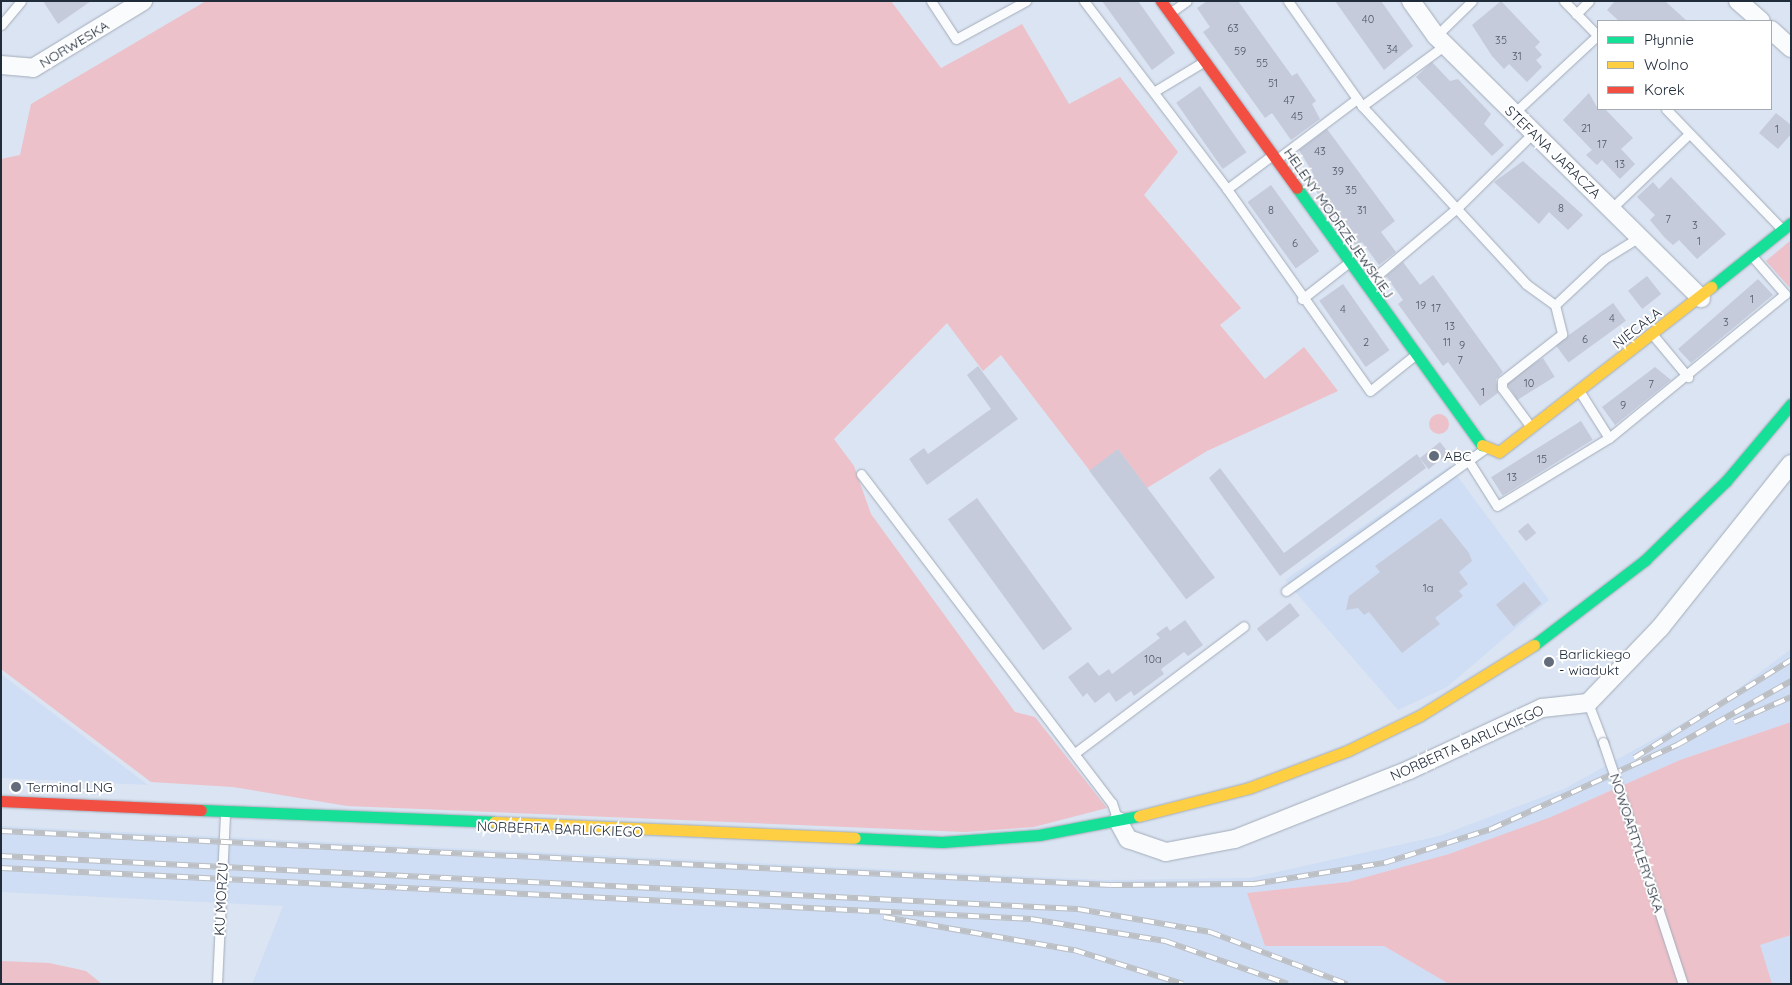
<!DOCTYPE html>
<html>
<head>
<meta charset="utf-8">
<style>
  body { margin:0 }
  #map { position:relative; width:1792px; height:985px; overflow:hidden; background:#dbe4f2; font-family:Quicksand,sans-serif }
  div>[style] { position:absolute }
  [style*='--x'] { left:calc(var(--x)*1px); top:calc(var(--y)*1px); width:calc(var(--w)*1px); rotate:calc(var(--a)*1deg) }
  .built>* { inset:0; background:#cfdef4 }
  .green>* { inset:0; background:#ecc1c9 }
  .round { border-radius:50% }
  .building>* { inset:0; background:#c5cbda; transform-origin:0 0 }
  .roads { filter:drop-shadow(0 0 1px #a3acb9) drop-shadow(0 0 1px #a3acb9) }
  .lane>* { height:9px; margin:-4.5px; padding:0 4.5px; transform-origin:4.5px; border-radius:4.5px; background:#fafbfd }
  .street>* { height:18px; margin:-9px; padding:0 9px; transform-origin:9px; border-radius:9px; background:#fafbfd }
  .fast>* { height:11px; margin:-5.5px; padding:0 5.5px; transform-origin:5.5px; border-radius:5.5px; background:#16e098 }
  .slow>* { height:11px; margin:-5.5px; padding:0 5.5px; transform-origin:5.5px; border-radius:5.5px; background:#ffcf43 }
  .jam>* { height:11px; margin:-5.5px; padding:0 5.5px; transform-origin:5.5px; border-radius:5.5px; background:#f24e42 }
  .rail>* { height:5.5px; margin-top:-2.75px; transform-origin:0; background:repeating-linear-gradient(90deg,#fff 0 11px,#bcbfc3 0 22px); box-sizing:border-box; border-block:1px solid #bcbfc3 }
  .bridges { filter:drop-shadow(0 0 1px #a3acb9) drop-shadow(0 0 1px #a3acb9) }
  .lane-bridge>* { height:9px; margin:-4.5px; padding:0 4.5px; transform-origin:4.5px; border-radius:4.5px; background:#fafbfd }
  .dots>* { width:14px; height:14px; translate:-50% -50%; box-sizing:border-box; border:2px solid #fff; border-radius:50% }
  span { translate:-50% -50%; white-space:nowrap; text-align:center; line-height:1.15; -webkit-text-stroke:4px #fff; paint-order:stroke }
  .number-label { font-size:11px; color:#4e5766 }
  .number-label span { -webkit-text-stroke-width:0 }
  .street-label { font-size:14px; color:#212c3b }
  .poi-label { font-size:14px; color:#212c3b }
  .left { translate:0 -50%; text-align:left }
  .frame { position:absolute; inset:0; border:2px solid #212c3b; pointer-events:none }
  .legend { position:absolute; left:1597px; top:20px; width:175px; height:90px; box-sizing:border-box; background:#fff; border:1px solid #a6abb1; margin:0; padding:6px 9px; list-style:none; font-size:15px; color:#212c3b }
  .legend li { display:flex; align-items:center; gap:10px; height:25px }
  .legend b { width:25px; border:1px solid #a6abb1 }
</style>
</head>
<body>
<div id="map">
  <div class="built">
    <div style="clip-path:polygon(1450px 466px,1549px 600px,1447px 687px,1398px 710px,1285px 580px)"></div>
    <div style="clip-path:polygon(1791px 649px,1791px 722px,1680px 760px,1551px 817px,1449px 854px,1348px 882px,1247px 893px,1265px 946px,1384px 946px,1449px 984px,252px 984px,283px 906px,1px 892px,1px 826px,1105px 880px,1250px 878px,1439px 836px,1564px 789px,1722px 701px)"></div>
    <div style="clip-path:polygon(1px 674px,148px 785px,1px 778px)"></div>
    <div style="clip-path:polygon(1791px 935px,1791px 984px,1772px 984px,1759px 945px)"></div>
  </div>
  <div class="green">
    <div style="clip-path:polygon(206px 1px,891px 1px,941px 68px,1022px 24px,1069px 104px,1120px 77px,1178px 152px,1144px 195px,1241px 308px,1220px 325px,1265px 379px,1304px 347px,1338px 391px,1207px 451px,1147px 488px,1118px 449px,1090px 471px,1001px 355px,983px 371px,947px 323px,834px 439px,854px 466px,871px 514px,1015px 712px,1035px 717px,1107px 808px,1034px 827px,965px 832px,347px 806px,233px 787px,151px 782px,1px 669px,1px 159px,20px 155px,31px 104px)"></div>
    <div style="clip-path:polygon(1791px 240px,1791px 289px,1766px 261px)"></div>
    <div class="round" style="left:1429px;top:414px;width:20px;height:20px"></div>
    <div style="clip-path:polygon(1791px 722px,1791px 935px,1760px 945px,1772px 984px,1449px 984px,1384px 946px,1265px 946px,1247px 893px,1348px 882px,1449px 854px,1551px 817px,1680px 760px)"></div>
    <div style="clip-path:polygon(1px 961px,49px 963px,86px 971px,102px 984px,1px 984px)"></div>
  </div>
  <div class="building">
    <div style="clip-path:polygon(43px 1px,91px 1px,58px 24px)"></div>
    <div style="clip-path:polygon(1102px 1px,1138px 1px,1175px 53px,1152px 70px)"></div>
    <div style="clip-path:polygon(1207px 1px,1238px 1px,1292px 76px,1297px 73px,1316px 101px,1312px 104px,1320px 119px,1291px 140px,1272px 113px,1265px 118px,1203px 32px,1210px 27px,1197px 8px)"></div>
    <div style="clip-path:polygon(1335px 1px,1381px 1px,1413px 46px,1384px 70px)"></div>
    <div style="clip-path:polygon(1501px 1px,1540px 42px,1535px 47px,1542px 55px,1536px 60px,1542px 67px,1527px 82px,1509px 64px,1504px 69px,1492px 56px,1472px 25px)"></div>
    <div style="clip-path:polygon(1615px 1px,1665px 1px,1687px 21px,1619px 21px,1607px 10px)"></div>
    <div style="clip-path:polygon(1432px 62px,1450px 81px,1458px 79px,1491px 114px,1484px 124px,1504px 145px,1492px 156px,1416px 77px)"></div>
    <div style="left:1200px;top:86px;width:81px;height:29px;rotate:55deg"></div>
    <div style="clip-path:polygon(1589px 93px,1598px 109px,1605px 109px,1633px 138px,1621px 149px,1635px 164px,1620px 179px,1602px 160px,1597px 165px,1586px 155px,1592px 150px,1563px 120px)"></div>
    <div style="clip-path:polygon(1776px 113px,1791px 125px,1791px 134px,1778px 149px,1759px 133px)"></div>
    <div style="clip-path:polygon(1327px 129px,1395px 221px,1381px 232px,1396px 252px,1379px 265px,1362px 242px,1356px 246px,1308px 180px,1314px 175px,1299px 150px)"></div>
    <div style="clip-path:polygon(1523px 161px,1583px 215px,1568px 230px,1549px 212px,1539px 224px,1494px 182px)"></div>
    <div style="clip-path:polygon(1671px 177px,1726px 234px,1697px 259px,1679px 240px,1673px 245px,1665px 238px,1650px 220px,1655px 215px,1637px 197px,1653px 182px,1659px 189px)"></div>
    <div style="left:1271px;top:185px;width:82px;height:29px;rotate:54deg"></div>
    <div style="clip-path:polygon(1403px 262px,1420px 285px,1433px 275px,1503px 372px,1496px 379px,1498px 393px,1480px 406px,1448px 362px,1443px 366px,1398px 304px,1403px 300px,1386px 276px)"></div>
    <div style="left:1647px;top:276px;width:23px;height:24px;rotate:52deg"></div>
    <div style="clip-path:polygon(1758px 279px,1773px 295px,1691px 363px,1678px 349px)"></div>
    <div style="left:1343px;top:284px;width:81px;height:29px;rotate:55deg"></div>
    <div style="left:1613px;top:303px;width:22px;height:71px;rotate:54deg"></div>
    <div style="left:1543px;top:358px;width:22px;height:44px;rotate:58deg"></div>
    <div style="clip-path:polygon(978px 366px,1018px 419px,927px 485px,909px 459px,924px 448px,928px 454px,991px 409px,967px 375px)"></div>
    <div style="clip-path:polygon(1655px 367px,1671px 380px,1615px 425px,1602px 407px)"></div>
    <div style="left:1581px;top:421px;width:22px;height:106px;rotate:58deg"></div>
    <div style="left:1440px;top:442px;width:14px;height:26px;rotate:51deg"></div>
    <div style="left:1118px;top:449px;width:161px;height:36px;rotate:53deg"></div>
    <div style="clip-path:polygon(1417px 454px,1426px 468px,1280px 576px,1209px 478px,1220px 468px,1284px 553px)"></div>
    <div style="left:977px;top:498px;width:162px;height:36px;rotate:54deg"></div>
    <div style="clip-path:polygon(1441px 518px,1469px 553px,1472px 561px,1459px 572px,1468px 584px,1459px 591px,1463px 596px,1435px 618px,1440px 624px,1402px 653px,1369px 612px,1364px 615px,1358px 608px,1346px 610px,1349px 596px,1380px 572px,1375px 566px)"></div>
    <div style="left:1528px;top:523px;width:13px;height:13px;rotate:51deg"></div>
    <div style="left:1524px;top:582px;width:28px;height:36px;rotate:51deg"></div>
    <div style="left:1290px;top:603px;width:16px;height:42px;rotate:52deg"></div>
    <div style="clip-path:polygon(1185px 620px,1203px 645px,1188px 656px,1184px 652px,1161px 669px,1164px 674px,1134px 696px,1131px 691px,1116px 702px,1109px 692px,1095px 703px,1087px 693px,1083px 697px,1068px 677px,1088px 662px,1099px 676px,1109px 669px,1112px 674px,1160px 638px,1156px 634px,1167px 626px,1170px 631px)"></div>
  </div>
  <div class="roads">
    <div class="lane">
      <div style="--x:931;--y:1;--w:45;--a:56.7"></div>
      <div style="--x:956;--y:39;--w:80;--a:-28.5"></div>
      <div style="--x:1084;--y:1;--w:236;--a:52.7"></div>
      <div style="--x:1227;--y:189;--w:247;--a:54.7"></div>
      <div style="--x:1370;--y:391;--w:58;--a:-38.7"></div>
      <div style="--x:1288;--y:1;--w:128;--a:54.8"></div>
      <div style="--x:1362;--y:106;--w:242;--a:47.3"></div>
      <div style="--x:1526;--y:284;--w:36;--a:36"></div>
      <div style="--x:1555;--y:305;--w:30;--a:76"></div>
      <div style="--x:1562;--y:334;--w:76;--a:141.9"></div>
      <div style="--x:1502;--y:381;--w:7;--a:90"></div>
      <div style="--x:1502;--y:388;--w:49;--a:53.4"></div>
      <div style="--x:1564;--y:1;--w:49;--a:45.8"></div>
      <div style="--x:1171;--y:12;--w:19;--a:-35"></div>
      <div style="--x:1576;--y:14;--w:18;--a:-45"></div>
      <div style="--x:1;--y:25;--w:31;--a:-50"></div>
      <div style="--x:1436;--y:36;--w:50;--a:-44.2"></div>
      <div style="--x:1155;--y:91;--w:56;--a:-31.1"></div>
      <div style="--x:1362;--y:106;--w:103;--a:-36.3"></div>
      <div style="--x:1666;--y:109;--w:167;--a:46"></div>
      <div style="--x:1513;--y:114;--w:116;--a:-42.9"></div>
      <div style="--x:1277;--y:159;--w:100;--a:-36.9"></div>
      <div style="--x:1227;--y:189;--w:54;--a:-36.7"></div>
      <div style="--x:1612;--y:208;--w:107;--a:-43.9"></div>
      <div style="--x:1368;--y:283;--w:115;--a:-40.1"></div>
      <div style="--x:1456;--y:209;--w:107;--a:-44.6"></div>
      <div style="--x:1302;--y:299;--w:58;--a:-38"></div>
      <div style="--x:1555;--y:305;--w:67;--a:-43.2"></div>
      <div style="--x:1604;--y:259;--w:44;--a:-31.9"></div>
      <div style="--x:1653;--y:335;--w:55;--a:50.2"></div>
      <div style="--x:1580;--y:392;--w:54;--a:57.8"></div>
      <div style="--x:1468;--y:460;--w:54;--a:57.8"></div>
      <div style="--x:1497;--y:506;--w:131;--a:-31.3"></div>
      <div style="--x:1609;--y:438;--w:227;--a:-39.3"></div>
      <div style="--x:1785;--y:294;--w:50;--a:-131"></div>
      <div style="--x:861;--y:474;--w:414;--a:52.7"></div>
      <div style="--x:1112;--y:803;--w:16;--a:72"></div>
      <div style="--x:1286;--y:591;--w:244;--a:-35.6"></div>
      <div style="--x:1588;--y:703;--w:42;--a:69"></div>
      <div style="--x:1075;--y:753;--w:211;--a:-36.9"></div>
      <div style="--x:1625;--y:807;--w:186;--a:71.9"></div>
      <div style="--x:217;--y:984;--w:171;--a:-87.3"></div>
    </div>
    <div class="street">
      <div style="--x:1411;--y:1;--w:43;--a:54.5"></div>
      <div style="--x:1436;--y:36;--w:373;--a:44.7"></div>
      <div style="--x:1738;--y:1;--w:30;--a:41"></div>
      <div style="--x:1771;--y:30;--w:27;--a:42"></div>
      <div style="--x:1;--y:65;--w:32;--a:5"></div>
      <div style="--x:33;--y:68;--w:129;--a:-31.3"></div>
      <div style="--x:1118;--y:821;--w:21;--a:61"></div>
      <div style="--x:1128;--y:839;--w:40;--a:18.9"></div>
      <div style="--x:1166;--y:852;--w:70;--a:-10.7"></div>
      <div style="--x:1235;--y:839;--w:187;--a:-21.6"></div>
      <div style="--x:1409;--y:770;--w:147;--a:-25"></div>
      <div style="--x:1542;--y:708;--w:46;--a:-6.2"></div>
      <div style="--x:1588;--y:703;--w:104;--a:-46.2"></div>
      <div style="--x:1660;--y:628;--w:210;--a:-51.4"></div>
    </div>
    <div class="fast">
      <div style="--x:1297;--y:188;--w:317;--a:54.3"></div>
      <div style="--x:1711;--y:287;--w:102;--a:-38.7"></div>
      <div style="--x:1534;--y:645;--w:140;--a:-37.4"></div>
      <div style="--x:1645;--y:560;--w:113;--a:-44.3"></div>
      <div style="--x:1726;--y:481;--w:101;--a:-49.8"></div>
      <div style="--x:201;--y:810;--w:293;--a:2.3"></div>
      <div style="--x:855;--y:838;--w:87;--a:2.6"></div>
      <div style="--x:942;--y:842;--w:97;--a:-4.1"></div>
      <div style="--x:1039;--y:835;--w:102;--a:-10.8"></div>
    </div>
    <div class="slow">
      <div style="--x:1482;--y:445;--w:18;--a:22"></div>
      <div style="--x:1499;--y:452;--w:269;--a:-37.9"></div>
      <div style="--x:1139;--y:816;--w:114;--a:-14.3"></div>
      <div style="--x:1249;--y:788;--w:105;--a:-20.7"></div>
      <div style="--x:1347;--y:751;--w:82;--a:-25.9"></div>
      <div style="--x:1421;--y:715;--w:133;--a:-31.8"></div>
      <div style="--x:494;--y:822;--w:361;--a:2.5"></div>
    </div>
    <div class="jam">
      <div style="--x:1161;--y:1;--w:231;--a:54"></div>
      <div style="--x:1;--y:801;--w:200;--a:2.6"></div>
    </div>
  </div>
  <div class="rail">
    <div style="--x:1734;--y:722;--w:62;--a:-23.7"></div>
    <div style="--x:1634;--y:758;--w:185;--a:-32"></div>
    <div style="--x:1;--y:831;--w:1111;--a:2.79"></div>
    <div style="--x:1111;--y:885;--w:143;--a:-0.4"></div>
    <div style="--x:1254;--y:884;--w:132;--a:-9.2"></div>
    <div style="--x:1384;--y:863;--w:112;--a:-17.6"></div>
    <div style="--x:1491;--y:829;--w:204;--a:-24.3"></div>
    <div style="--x:1677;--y:745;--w:131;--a:-29.3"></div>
    <div style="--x:1;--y:856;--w:1078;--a:2.82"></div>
    <div style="--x:1078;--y:909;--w:134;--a:9.9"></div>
    <div style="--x:1210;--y:932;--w:147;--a:20.8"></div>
    <div style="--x:1;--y:868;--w:1031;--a:2.83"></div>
    <div style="--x:1031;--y:919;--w:136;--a:9.3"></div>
    <div style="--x:1165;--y:941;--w:130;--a:19.3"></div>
    <div style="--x:884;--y:917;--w:193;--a:9.9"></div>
    <div style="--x:1074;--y:950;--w:114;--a:17.3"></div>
  </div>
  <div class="bridges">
    <div class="lane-bridge">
      <div style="--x:1603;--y:742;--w:69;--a:71.3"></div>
    </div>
  </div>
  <div class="dots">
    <div style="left:1434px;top:456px;background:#626c7b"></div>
    <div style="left:1549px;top:662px;background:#626c7b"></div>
    <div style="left:16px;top:787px;background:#626c7b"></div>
  </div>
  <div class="number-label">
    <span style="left:1368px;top:19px">40</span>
    <span style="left:1233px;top:28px">63</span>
    <span style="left:1501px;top:40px">35</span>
    <span style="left:1392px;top:49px">34</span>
    <span style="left:1240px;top:51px">59</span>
    <span style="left:1517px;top:56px">31</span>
    <span style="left:1262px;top:63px">55</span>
    <span style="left:1273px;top:83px">51</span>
    <span style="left:1289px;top:100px">47</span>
    <span style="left:1297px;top:116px">45</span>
    <span style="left:1586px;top:128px">21</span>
    <span style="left:1777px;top:129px">1</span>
    <span style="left:1602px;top:144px">17</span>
    <span style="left:1320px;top:151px">43</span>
    <span style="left:1620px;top:164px">13</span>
    <span style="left:1338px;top:171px">39</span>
    <span style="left:1351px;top:190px">35</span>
    <span style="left:1561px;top:208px">8</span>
    <span style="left:1271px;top:210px">8</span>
    <span style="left:1362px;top:210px">31</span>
    <span style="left:1668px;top:219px">7</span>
    <span style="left:1695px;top:225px">3</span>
    <span style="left:1699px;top:241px">1</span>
    <span style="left:1295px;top:243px">6</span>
    <span style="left:1752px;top:299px">1</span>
    <span style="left:1421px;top:305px">19</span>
    <span style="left:1436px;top:308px">17</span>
    <span style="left:1343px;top:309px">4</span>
    <span style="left:1612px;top:318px">4</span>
    <span style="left:1726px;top:322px">3</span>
    <span style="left:1450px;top:326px">13</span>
    <span style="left:1585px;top:339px">6</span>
    <span style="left:1366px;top:342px">2</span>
    <span style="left:1447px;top:342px">11</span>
    <span style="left:1462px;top:345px">9</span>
    <span style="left:1460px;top:360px">7</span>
    <span style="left:1529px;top:383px">10</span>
    <span style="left:1651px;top:384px">7</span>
    <span style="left:1483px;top:392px">1</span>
    <span style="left:1623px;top:405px">9</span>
    <span style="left:1542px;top:459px">15</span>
    <span style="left:1512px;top:477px">13</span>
    <span style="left:1428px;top:588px">1a</span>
    <span style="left:1153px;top:659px">10a</span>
  </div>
  <div class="street-label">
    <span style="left:74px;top:44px;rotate:-31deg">NORWESKA</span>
    <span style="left:1553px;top:152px;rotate:44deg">STEFANA JARACZA</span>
    <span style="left:1339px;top:223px;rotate:55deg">HELENY MODRZEJEWSKIEJ</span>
    <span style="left:1637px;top:328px;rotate:-38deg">NIECAŁA</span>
    <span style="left:1467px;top:743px;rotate:-24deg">NORBERTA BARLICKIEGO</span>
    <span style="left:560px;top:829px;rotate:2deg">NORBERTA BARLICKIEGO</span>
    <span style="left:1637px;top:843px;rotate:72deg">NOWOARTYLERYJSKA</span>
    <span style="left:221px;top:899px;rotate:-87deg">KU MORZU</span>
  </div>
  <div class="poi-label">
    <span class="left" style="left:1444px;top:456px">ABC</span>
    <span class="left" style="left:1559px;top:662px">Barlickiego<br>- wiadukt</span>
    <span class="left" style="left:26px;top:787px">Terminal LNG</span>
  </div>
  <div class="frame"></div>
  <ul class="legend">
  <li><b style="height:6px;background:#16e098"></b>Płynnie</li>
  <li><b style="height:6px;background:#ffcf43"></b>Wolno</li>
  <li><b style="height:6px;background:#f24e42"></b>Korek</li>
  </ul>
</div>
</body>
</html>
